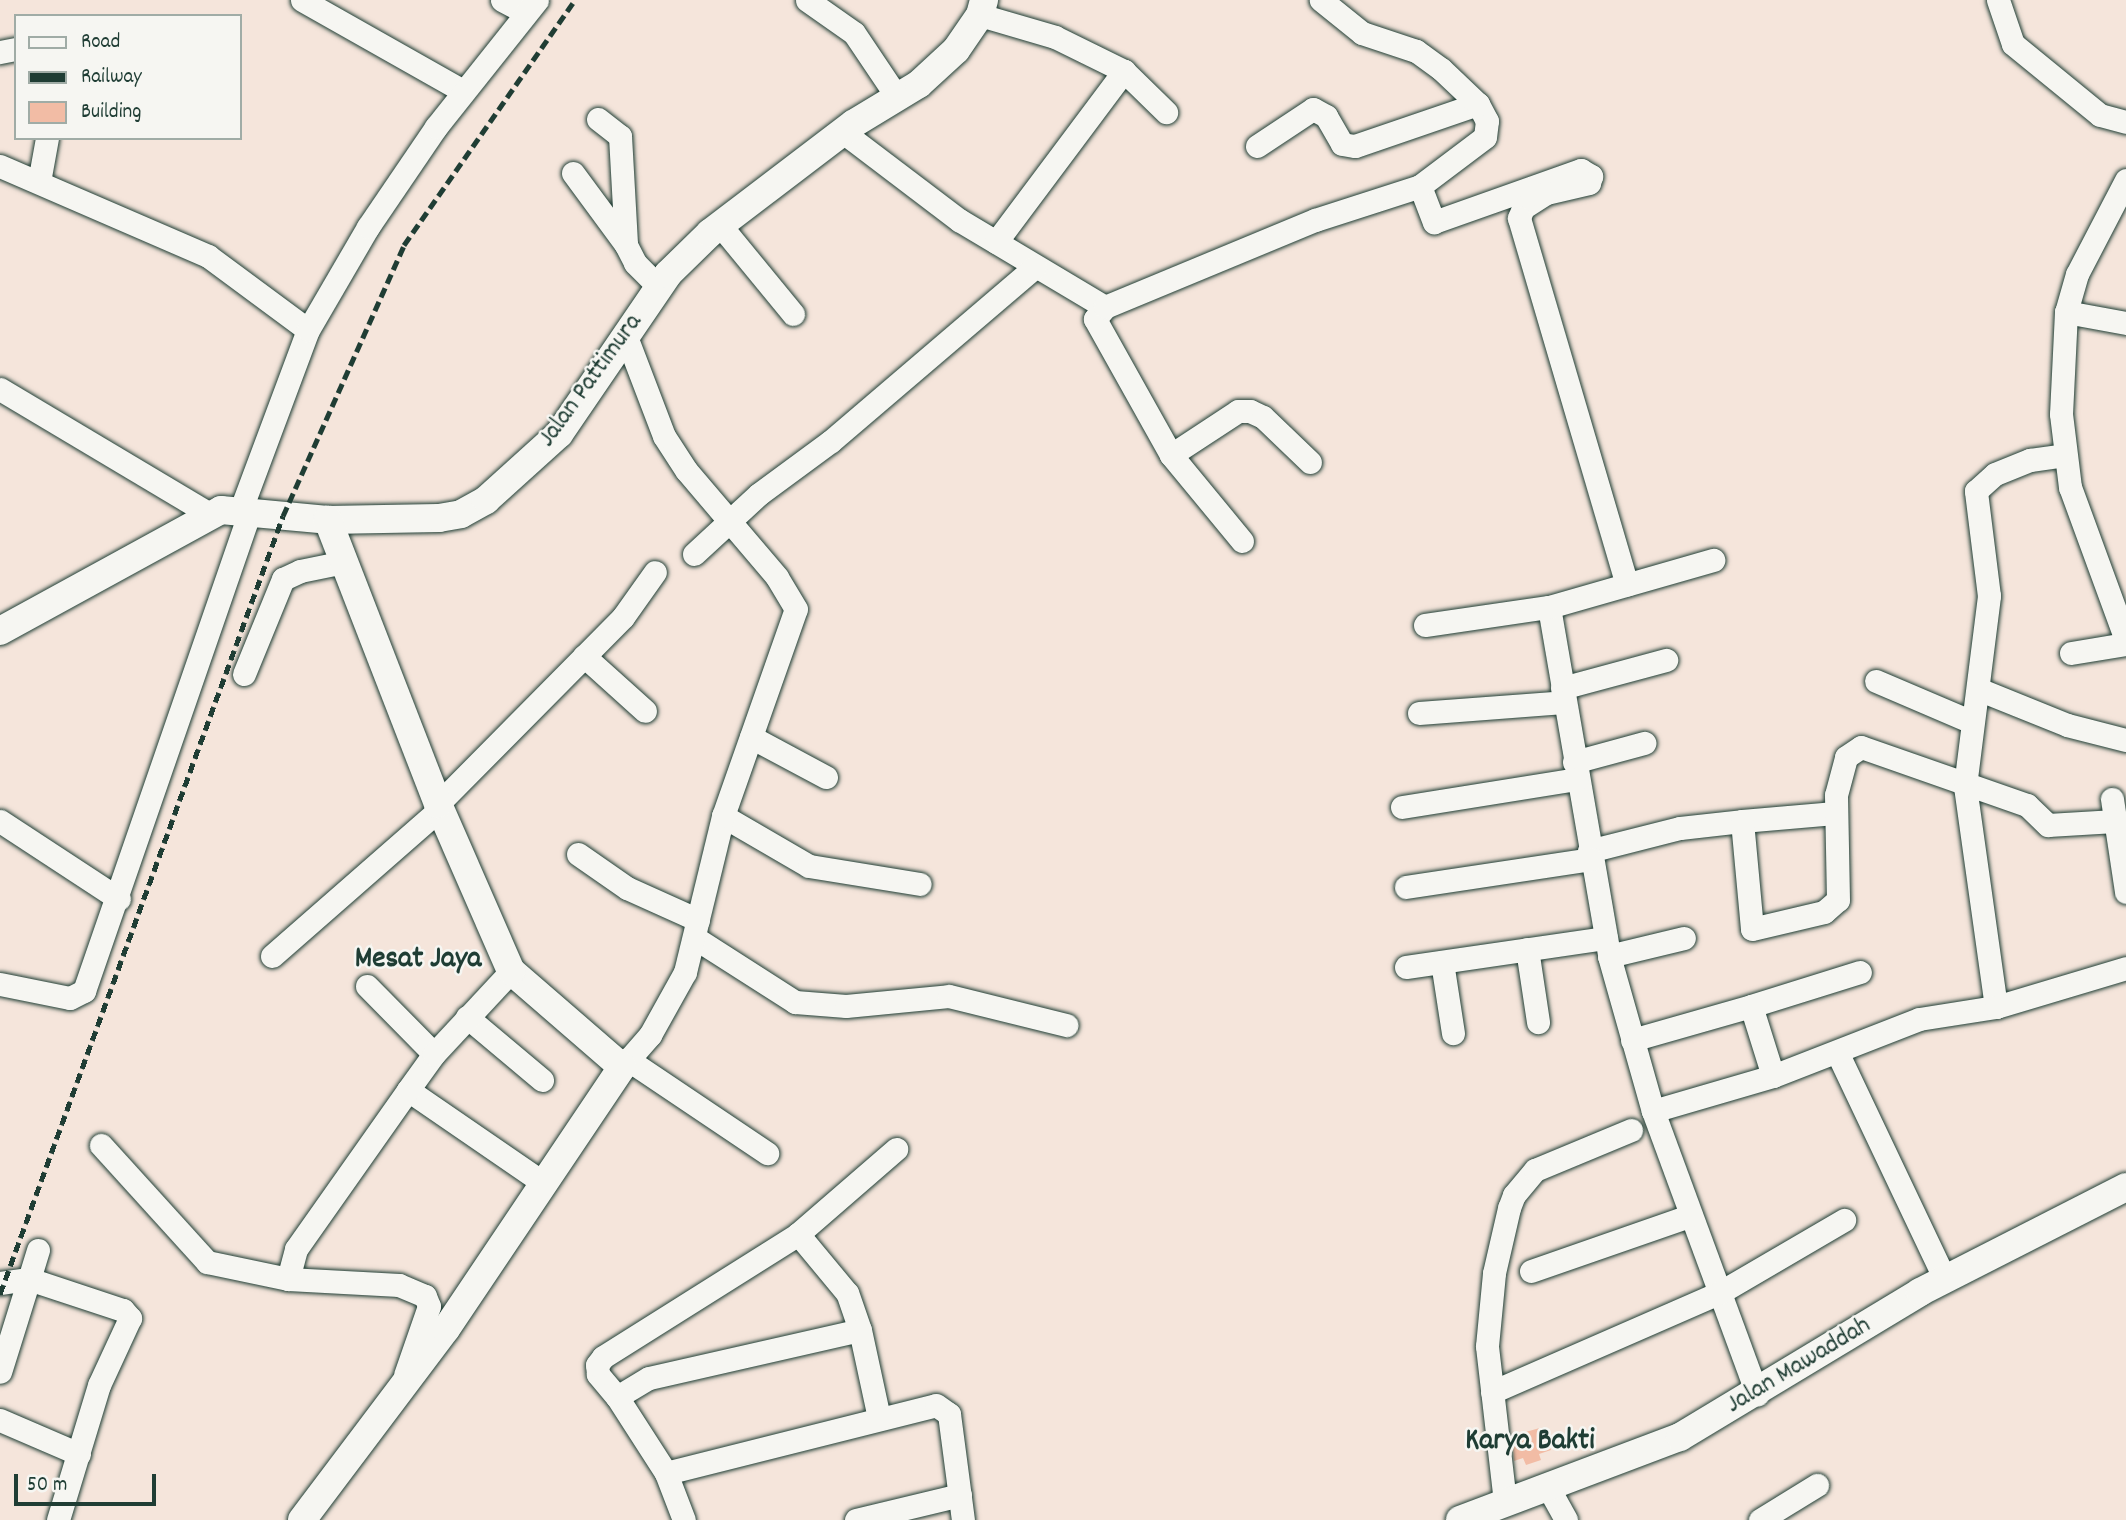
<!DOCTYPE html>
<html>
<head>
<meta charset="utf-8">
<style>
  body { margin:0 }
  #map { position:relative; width:2126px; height:1520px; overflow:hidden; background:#f5e5db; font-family:Dekko,sans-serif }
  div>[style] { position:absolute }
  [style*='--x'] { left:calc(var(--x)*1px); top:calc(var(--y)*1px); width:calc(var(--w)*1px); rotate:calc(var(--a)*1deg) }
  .building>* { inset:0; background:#f2bca5 }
  .roads { filter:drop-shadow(0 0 2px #1f3d34) drop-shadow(0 0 2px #1f3d34) }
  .minor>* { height:23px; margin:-11.5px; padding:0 11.5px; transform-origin:11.5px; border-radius:11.5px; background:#f6f6f2 }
  .tertiary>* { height:28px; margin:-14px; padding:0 14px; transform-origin:14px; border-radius:14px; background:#f6f6f2 }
  .rail>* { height:5px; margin-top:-2.5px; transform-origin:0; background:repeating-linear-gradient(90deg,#1f3d34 0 10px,transparent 0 15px) }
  span { translate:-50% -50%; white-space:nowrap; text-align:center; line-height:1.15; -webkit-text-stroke:5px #f6f6f2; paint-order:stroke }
  .street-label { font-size:26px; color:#1f3d34 }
  .quarter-label { font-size:30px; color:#1f3d34; font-weight:700 }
  .legend { position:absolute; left:14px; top:14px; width:228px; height:126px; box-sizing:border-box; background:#f6f6f2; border:2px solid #a0aca6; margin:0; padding:9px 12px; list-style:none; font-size:21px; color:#1f3d34 }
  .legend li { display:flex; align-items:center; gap:14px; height:35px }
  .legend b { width:35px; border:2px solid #a0aca6 }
  .scale { position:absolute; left:14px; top:1474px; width:142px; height:32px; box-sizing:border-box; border:4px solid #1f3d34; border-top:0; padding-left:9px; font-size:21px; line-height:24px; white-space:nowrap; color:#1f3d34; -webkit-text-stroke:5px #f6f6f2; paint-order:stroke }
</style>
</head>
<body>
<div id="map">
  <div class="building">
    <div style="clip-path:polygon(1543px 1427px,1551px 1450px,1539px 1454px,1541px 1460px,1526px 1465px,1523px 1458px,1514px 1461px,1512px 1436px)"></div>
  </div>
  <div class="roads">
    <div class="minor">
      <div style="--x:302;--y:0;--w:185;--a:29.5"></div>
      <div style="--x:502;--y:0;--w:27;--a:28"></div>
      <div style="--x:807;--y:0;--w:57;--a:35.1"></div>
      <div style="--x:854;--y:33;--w:77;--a:56.1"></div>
      <div style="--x:1998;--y:0;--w:46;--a:71.2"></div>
      <div style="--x:2013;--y:44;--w:112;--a:39.2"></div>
      <div style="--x:2100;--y:115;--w:27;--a:15"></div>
      <div style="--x:980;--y:15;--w:78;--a:16.3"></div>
      <div style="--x:1055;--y:37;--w:77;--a:26.2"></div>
      <div style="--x:1124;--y:71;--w:59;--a:44.3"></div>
      <div style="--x:0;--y:52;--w:16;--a:-11"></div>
      <div style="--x:598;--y:119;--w:28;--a:38"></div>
      <div style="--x:620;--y:136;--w:109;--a:86.8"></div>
      <div style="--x:626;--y:245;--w:20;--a:63"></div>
      <div style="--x:635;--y:263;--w:34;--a:45"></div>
      <div style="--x:843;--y:132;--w:146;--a:37.2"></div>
      <div style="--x:959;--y:220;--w:170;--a:30.8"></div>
      <div style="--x:1257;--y:146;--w:67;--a:-33.5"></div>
      <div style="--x:1313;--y:109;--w:15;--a:28"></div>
      <div style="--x:1326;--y:116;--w:32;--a:60"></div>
      <div style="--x:1342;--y:144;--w:13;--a:9"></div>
      <div style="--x:1355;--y:146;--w:130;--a:-18.9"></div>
      <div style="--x:0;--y:166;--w:227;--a:23.4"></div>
      <div style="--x:208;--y:256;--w:124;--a:36.5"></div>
      <div style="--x:573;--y:173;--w:89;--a:53.6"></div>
      <div style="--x:2126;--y:180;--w:106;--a:117.5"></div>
      <div style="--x:2077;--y:274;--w:40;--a:106"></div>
      <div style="--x:2066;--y:312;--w:102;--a:92.8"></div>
      <div style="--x:2061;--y:414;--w:74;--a:83"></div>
      <div style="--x:2070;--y:487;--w:163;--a:69.9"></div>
      <div style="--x:39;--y:182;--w:45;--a:-79.7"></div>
      <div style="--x:1420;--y:186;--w:39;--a:69"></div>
      <div style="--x:1434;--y:222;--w:156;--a:-19.5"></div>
      <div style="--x:1581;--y:170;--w:12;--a:31"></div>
      <div style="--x:1591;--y:176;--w:7;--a:106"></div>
      <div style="--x:1589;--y:183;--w:44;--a:166.9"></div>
      <div style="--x:1546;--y:193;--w:27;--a:147"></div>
      <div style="--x:1523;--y:208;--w:11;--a:112"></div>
      <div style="--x:1519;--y:218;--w:382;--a:73.6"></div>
      <div style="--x:720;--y:225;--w:115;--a:50.6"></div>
      <div style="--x:996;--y:242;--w:214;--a:-53.2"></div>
      <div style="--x:2066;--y:312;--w:61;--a:10.4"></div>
      <div style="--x:0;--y:389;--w:244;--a:30.8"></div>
      <div style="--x:1171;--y:455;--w:80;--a:-33.3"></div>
      <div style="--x:1238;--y:411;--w:12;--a:0"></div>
      <div style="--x:1250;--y:411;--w:14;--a:25"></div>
      <div style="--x:1263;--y:417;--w:65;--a:43.8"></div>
      <div style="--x:241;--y:509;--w:191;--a:-69.5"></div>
      <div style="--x:308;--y:330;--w:119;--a:-59.8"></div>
      <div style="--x:368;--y:227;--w:121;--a:-55.8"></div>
      <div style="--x:436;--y:127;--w:162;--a:-51.5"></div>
      <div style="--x:1242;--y:541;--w:112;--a:-129.5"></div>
      <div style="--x:1171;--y:455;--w:156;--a:-119.2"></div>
      <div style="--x:1095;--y:319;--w:16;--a:-50"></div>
      <div style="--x:1105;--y:307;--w:227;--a:-22.5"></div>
      <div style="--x:1315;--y:220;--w:110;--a:-17.9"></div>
      <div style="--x:1420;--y:186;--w:81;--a:-37"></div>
      <div style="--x:1485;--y:137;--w:16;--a:-83"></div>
      <div style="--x:1487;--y:121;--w:19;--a:-118"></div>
      <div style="--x:1478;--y:104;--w:51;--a:-136.6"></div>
      <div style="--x:1441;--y:69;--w:31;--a:-144"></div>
      <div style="--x:1416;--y:51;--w:57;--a:-161.6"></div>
      <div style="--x:1362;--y:33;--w:53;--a:-141.2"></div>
      <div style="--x:694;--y:554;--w:88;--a:-42.7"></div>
      <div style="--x:759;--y:494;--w:89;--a:-36.4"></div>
      <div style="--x:831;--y:441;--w:268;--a:-40.5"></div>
      <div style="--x:1549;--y:607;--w:354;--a:80.2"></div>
      <div style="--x:1609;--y:956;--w:161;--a:74.2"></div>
      <div style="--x:1653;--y:1111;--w:302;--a:69.8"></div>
      <div style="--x:1425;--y:625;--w:125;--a:-8.3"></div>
      <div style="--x:1549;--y:607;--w:171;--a:-16"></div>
      <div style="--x:2071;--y:653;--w:56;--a:-9.3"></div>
      <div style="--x:584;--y:656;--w:82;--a:42"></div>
      <div style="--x:244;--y:674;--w:103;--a:-67.7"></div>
      <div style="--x:283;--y:579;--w:19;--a:-25"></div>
      <div style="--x:300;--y:571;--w:45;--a:-11.6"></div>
      <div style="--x:1876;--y:681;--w:104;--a:23.1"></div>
      <div style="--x:1562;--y:688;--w:108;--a:-15.1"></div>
      <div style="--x:1978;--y:689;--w:96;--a:22"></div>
      <div style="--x:2067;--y:725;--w:61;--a:14.3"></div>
      <div style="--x:1419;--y:713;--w:145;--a:-4.3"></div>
      <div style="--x:751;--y:737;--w:85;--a:28.1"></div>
      <div style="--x:1574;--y:762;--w:73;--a:-15.2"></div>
      <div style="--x:2112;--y:799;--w:94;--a:81.4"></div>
      <div style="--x:438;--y:804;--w:263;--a:-45.3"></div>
      <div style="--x:623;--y:617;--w:55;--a:-54.6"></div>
      <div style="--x:1402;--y:807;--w:177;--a:-9.1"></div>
      <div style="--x:723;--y:816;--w:99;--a:30.2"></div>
      <div style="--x:809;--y:866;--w:112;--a:9.2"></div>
      <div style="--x:0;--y:821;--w:142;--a:33.2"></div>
      <div style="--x:1742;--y:821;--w:93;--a:-4.9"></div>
      <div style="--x:1589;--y:851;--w:94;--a:-14.2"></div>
      <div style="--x:1680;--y:828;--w:62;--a:-6.4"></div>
      <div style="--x:1742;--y:821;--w:108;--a:84.7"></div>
      <div style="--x:1752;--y:929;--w:74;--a:-13.3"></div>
      <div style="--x:1824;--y:912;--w:18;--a:-41"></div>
      <div style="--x:1838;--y:900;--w:105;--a:-91.1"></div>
      <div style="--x:1836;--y:795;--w:39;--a:-75"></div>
      <div style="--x:1846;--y:757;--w:18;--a:-34"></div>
      <div style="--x:1861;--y:747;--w:176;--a:19.3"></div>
      <div style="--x:2027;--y:805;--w:29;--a:44"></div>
      <div style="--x:2048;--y:825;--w:67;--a:-3.4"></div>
      <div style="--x:578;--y:854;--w:60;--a:34.8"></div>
      <div style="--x:627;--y:888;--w:78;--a:24.3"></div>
      <div style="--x:1406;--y:887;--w:187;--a:-8.6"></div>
      <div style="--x:695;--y:938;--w:119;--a:32.6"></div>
      <div style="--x:795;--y:1002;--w:51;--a:4.5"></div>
      <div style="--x:846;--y:1006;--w:103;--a:-5.5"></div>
      <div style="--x:949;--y:996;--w:121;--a:13.9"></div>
      <div style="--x:1527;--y:949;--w:74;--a:81.4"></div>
      <div style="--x:272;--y:956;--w:223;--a:-41.2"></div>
      <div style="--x:1609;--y:956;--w:77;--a:-13.5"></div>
      <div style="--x:1442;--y:962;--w:72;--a:81.2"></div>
      <div style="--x:1406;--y:967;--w:202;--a:-8.3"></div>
      <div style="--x:0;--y:984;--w:71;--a:11.3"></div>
      <div style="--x:70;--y:998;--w:16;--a:-27"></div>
      <div style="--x:84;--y:991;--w:508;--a:-70.92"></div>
      <div style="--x:367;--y:986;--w:95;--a:45.4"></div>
      <div style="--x:1996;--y:1007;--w:223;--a:-98"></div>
      <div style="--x:1965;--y:786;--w:192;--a:-82.8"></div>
      <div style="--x:1989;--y:596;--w:106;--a:-97.1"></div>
      <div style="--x:1976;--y:491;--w:25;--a:-42"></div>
      <div style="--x:1995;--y:474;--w:38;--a:-22"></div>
      <div style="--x:2030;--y:460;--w:35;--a:-8"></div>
      <div style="--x:467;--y:1017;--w:98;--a:40"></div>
      <div style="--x:1632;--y:1040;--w:124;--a:-15.9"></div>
      <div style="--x:1837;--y:1052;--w:251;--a:64.6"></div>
      <div style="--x:627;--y:1059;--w:169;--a:33.9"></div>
      <div style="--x:622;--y:1067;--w:43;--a:-48.8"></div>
      <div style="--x:650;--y:1035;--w:72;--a:-60.9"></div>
      <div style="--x:685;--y:972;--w:161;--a:-76.3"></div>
      <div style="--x:723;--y:816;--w:219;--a:-70.6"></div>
      <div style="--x:796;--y:609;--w:37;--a:-121"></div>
      <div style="--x:777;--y:577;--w:140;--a:-130.4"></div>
      <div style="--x:686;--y:470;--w:40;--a:-122.9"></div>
      <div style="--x:664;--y:436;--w:109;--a:-110.9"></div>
      <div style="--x:1773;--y:1076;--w:73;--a:-107.4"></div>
      <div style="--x:1751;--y:1006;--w:114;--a:-17.3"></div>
      <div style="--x:408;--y:1090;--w:163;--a:34.5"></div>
      <div style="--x:1653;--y:1111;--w:125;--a:-16.3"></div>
      <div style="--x:1773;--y:1076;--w:157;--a:-21.3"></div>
      <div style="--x:1919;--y:1019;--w:78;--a:-8.9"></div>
      <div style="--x:1996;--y:1007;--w:136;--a:-16.7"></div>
      <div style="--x:101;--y:1145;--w:158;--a:47.8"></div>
      <div style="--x:207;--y:1262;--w:83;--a:11.9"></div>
      <div style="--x:38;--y:1250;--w:30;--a:107"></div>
      <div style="--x:29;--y:1279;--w:99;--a:18.3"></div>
      <div style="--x:123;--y:1310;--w:11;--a:49"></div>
      <div style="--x:130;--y:1318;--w:74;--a:114.8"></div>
      <div style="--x:99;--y:1385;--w:141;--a:106.9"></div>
      <div style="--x:1531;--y:1271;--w:167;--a:-19.2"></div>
      <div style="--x:0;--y:1283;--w:29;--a:-8"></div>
      <div style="--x:29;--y:1279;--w:97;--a:107.3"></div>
      <div style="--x:860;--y:1330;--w:39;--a:-109"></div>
      <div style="--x:847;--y:1293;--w:77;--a:-129.7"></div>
      <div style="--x:798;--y:1234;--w:130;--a:-40.9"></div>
      <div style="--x:405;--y:1375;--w:73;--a:-70.8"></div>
      <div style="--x:429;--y:1306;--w:11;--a:-112"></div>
      <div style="--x:425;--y:1296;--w:28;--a:-157"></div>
      <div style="--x:399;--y:1285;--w:111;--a:-176.9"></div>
      <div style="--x:288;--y:1279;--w:31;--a:-75"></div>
      <div style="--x:296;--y:1249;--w:194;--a:-54.8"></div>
      <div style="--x:408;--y:1090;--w:44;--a:-54.2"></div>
      <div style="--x:434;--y:1054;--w:113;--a:-47.1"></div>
      <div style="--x:1492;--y:1392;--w:248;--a:-23.6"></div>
      <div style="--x:1719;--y:1293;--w:145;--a:-30.3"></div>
      <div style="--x:617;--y:1397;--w:30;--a:-130"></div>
      <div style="--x:598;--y:1374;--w:9;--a:-96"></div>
      <div style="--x:597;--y:1365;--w:10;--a:-53"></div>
      <div style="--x:603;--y:1357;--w:231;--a:-32.2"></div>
      <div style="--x:0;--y:1420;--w:86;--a:23.3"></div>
      <div style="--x:666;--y:1473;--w:278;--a:-14.1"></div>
      <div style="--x:936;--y:1405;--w:16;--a:35"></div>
      <div style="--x:949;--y:1414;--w:107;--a:82.5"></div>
      <div style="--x:1549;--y:1489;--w:35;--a:61"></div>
      <div style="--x:1505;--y:1502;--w:157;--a:-96.6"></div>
      <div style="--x:1487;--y:1346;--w:73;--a:-84.5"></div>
      <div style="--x:1494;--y:1273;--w:67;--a:-77"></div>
      <div style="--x:1509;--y:1208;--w:14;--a:-69"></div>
      <div style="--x:1514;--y:1195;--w:33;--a:-50"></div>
      <div style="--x:1535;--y:1170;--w:104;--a:-22.6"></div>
      <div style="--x:684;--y:1520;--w:50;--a:-111"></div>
      <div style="--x:666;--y:1473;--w:90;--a:-122.8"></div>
      <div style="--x:617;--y:1397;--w:37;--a:-31"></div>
      <div style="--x:649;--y:1378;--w:216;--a:-12.8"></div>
      <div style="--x:860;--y:1330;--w:90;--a:77.8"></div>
      <div style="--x:856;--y:1520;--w:107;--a:-13.5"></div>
      <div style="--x:1760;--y:1520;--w:67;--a:-31.6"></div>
    </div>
    <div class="tertiary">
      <div style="--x:0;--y:631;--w:252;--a:-28.7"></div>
      <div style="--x:221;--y:510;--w:107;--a:5.3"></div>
      <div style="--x:328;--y:520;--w:111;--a:-1"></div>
      <div style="--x:439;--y:518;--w:22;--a:-10"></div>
      <div style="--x:461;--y:514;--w:29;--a:-29"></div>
      <div style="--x:486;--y:500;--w:98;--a:-42.1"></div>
      <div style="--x:559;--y:434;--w:194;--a:-55.7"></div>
      <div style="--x:668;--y:274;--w:59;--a:-44.3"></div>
      <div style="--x:710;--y:233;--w:180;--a:-37.3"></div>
      <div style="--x:853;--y:124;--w:77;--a:-31.2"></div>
      <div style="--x:919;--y:84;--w:50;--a:-42.6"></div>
      <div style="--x:956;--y:50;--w:42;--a:-55.6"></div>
      <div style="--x:980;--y:15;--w:16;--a:-75"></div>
      <div style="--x:302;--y:1520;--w:239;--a:-53"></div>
      <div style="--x:446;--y:1329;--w:316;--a:-56.1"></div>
      <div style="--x:622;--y:1067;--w:147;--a:-139.1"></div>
      <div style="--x:511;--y:971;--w:182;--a:-113.6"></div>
      <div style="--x:438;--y:804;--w:305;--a:-111.2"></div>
      <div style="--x:1460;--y:1520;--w:235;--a:-20.7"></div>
      <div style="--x:1680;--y:1437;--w:280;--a:-31.1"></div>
      <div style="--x:1920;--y:1292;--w:231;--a:-27"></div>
    </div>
  </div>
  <div class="rail">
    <div style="--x:0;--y:1294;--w:828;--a:-70.01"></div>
    <div style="--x:283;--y:516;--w:297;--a:-65.9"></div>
    <div style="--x:404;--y:245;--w:299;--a:-55.1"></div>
  </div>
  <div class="street-label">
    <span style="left:591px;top:381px;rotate:-54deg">Jalan Pattimura</span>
    <span style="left:1799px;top:1366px;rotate:-31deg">Jalan Mawaddah</span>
  </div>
  <div class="quarter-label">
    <span style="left:418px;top:961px">Mesat Jaya</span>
    <span style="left:1530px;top:1443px">Karya Bakti</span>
  </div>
  <ul class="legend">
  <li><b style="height:9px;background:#f6f6f2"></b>Road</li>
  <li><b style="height:9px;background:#1f3d34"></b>Railway</li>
  <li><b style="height:19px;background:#f2bca5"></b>Building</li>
  </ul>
  <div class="scale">50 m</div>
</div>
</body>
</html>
